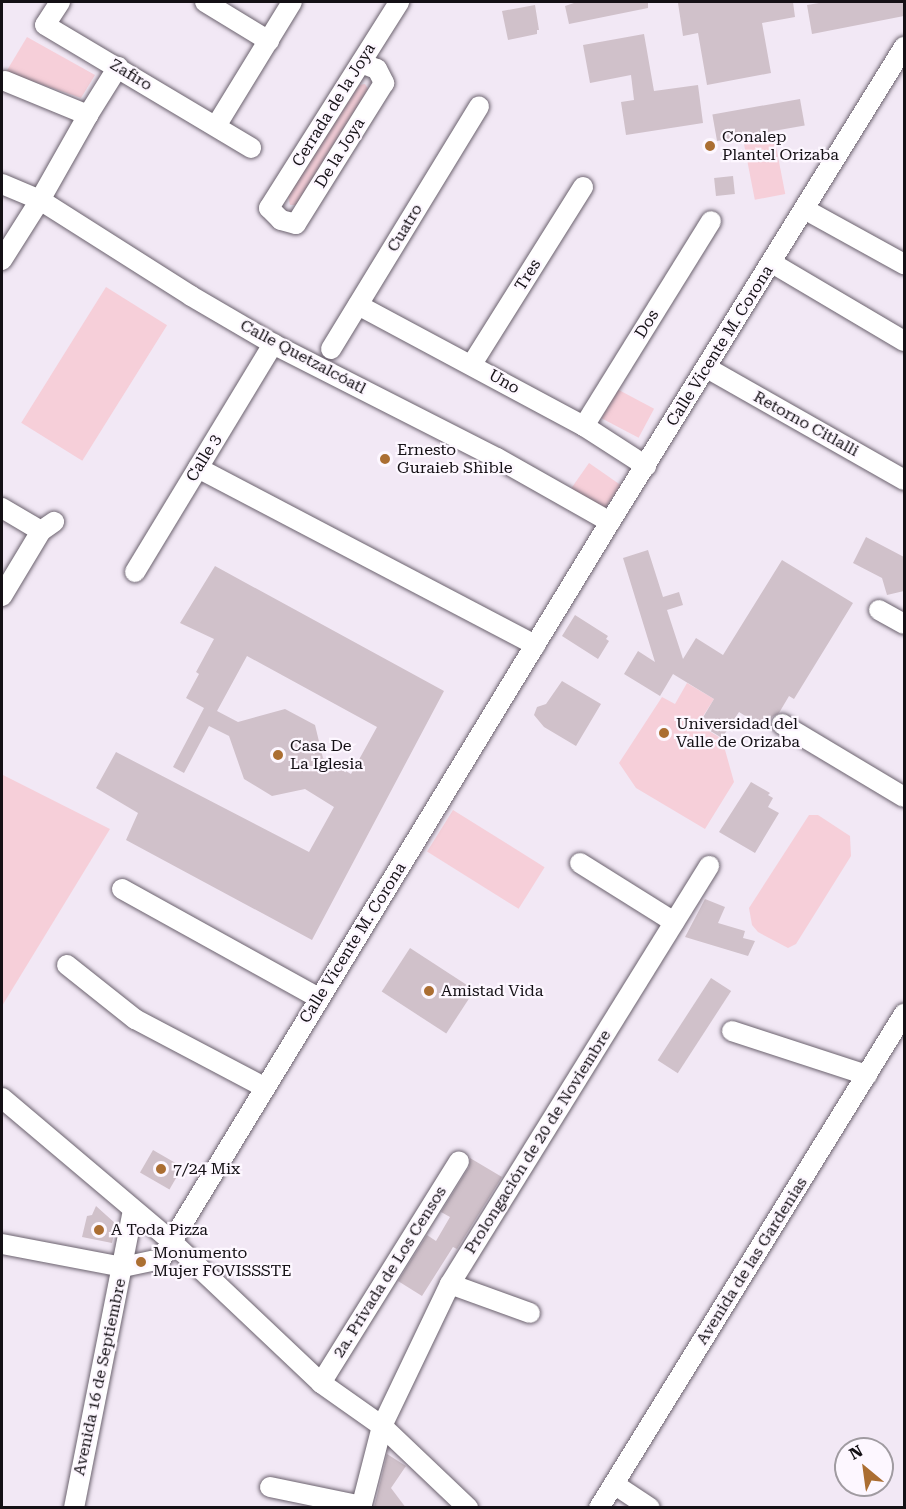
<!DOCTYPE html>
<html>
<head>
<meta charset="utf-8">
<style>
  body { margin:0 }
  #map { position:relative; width:906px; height:1509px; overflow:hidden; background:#f2e8f5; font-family:"Roboto Serif",serif }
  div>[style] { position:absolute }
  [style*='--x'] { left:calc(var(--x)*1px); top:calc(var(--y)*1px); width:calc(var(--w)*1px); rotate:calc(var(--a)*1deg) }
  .green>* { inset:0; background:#f6cfd9; transform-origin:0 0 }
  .building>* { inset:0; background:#d0c1ca; transform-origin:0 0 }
  .roads { filter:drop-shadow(0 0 2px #6b626e) drop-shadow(0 0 2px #6b626e) }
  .minor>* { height:20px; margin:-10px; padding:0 10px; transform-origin:10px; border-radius:10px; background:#fff }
  .dots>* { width:16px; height:16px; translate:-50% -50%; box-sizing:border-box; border:3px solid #fdf7ff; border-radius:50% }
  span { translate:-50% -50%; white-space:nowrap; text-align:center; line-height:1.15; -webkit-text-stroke:4.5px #fdf7ff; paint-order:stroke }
  .street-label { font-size:16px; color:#141015 }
  .poi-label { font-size:16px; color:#141015 }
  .left { translate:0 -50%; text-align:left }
  .frame { position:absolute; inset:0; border:3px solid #141015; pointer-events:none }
  .north { position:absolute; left:834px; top:1437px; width:60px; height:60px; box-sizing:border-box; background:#fdf7ff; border:2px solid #a09ba1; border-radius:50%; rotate:331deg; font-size:16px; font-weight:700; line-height:24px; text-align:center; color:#141015 }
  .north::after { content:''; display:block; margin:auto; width:21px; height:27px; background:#ab6e32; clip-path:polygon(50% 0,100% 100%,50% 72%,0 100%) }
</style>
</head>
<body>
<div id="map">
  <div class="green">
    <div style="clip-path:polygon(27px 37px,95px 75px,81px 98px,6px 72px)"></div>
    <div style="clip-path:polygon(365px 84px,368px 89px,296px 205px,290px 205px,288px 196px,359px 85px)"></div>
    <div style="left:774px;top:136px;width:59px;height:31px;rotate:79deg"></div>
    <div style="left:106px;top:287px;width:72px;height:160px;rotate:32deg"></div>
    <div style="left:617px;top:389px;width:42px;height:33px;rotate:28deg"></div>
    <div style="left:589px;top:463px;width:39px;height:41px;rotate:35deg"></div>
    <div style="clip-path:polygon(687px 683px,714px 699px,698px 724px,722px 739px,734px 782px,705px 829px,636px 788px,619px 763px,662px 697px,675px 704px)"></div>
    <div style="clip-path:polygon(3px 775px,110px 829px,2px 1006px,2px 777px)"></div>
    <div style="left:453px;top:810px;width:108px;height:49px;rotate:32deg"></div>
    <div style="clip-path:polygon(809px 815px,818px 815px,850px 836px,851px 856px,796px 944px,788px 948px,758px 932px,752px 925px,749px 908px)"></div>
  </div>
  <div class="building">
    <div style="clip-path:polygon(577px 2px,648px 2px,648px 8px,569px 24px,565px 6px)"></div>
    <div style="clip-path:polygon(689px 2px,793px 2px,795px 17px,762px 23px,771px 73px,707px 85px,698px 33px,683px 36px,678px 3px)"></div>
    <div style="clip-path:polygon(825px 2px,904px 2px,904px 16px,812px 34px,807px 5px)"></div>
    <div style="clip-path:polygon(535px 5px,539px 30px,537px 30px,537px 34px,508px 40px,502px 11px)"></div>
    <div style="clip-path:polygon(644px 34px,654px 91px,698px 85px,703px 123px,626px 135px,621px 102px,634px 100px,631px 75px,590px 83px,583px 45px)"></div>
    <div style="left:800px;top:99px;width:27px;height:89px;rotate:80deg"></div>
    <div style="left:733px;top:176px;width:18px;height:19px;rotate:84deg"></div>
    <div style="clip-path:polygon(866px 537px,904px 557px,904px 591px,887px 595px,882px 578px,853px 563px)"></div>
    <div style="clip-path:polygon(648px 550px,663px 597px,679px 592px,683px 605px,667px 610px,683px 659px,696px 638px,723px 655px,782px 560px,853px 603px,794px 699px,789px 696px,779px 713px,772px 717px,768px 730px,739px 712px,722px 738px,699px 724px,714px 699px,673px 674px,660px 696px,624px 674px,638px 651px,655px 662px,623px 558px)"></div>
    <div style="clip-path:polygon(evenodd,215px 566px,444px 691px,312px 940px,126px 840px,138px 813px,96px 788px,116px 752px,309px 852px,334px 807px,305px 789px,272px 796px,244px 779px,229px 736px,209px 726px,184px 773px,173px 767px,204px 708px,186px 698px,199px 674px,196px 672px,214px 639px,180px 623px,215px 566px,247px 656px,377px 727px,351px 774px,323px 758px,315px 725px,285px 709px,238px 722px,217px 711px,247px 656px)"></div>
    <div style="clip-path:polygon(575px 615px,608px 636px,606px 639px,609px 641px,598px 659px,562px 636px)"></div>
    <div style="clip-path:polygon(562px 681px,601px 704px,576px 746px,544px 727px,534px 715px,537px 707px,546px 704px)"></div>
    <div style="clip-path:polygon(751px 782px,770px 793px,768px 795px,773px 798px,768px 807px,779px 813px,755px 853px,719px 832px)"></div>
    <div style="clip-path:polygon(705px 899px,725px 907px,718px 923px,745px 931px,743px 938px,755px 941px,748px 956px,685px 937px)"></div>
    <div style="left:410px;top:948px;width:77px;height:52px;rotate:33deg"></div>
    <div style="left:711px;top:978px;width:24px;height:98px;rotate:33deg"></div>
    <div style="left:153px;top:1150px;width:34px;height:26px;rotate:30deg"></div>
    <div style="clip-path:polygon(470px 1158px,502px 1177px,457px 1249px,453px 1247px,422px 1296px,398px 1281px,427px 1235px,436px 1241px,450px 1217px,441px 1212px,469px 1167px)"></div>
    <div style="clip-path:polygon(96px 1206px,116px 1224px,112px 1243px,82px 1237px,87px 1216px,92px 1215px)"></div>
    <div style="clip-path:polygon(387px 1454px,406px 1466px,391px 1488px,406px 1508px,374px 1508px)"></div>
  </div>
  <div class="roads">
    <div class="minor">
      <div style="--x:60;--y:2;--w:27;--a:123"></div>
      <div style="--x:45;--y:25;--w:240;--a:30.8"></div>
      <div style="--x:205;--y:2;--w:75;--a:31.4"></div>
      <div style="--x:361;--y:63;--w:17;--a:21"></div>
      <div style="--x:377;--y:69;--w:16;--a:63"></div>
      <div style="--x:384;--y:83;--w:166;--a:122"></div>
      <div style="--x:296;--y:224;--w:16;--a:-165"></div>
      <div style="--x:281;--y:220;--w:17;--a:-135"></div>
      <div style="--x:269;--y:208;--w:244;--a:-57.7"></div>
      <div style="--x:5;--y:81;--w:90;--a:22.3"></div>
      <div style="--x:216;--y:126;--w:145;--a:-58.5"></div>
      <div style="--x:2;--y:184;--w:41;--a:22.8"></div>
      <div style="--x:40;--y:200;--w:179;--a:32.4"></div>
      <div style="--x:191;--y:296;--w:95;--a:30.3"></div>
      <div style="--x:273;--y:344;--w:251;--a:27"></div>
      <div style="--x:497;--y:458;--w:130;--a:29.5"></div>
      <div style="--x:806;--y:210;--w:112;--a:28.9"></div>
      <div style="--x:2;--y:260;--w:71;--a:-57.7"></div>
      <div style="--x:40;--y:200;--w:98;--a:-60.5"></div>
      <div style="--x:88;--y:115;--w:57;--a:-58"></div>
      <div style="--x:772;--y:263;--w:153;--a:30.6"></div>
      <div style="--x:358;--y:305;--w:256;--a:28.2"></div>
      <div style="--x:584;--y:426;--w:74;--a:32.8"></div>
      <div style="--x:331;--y:349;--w:284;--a:-58.6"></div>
      <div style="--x:472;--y:364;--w:209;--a:-57.9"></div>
      <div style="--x:707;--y:368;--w:227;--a:29.6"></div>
      <div style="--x:584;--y:426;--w:241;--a:-58.2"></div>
      <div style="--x:198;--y:468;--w:381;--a:27.7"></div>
      <div style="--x:2;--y:508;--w:45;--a:30.5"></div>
      <div style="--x:135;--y:572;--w:267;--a:-58.8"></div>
      <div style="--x:2;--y:596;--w:76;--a:-59"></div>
      <div style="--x:41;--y:531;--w:16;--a:-35"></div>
      <div style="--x:879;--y:610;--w:29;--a:29"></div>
      <div style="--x:782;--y:724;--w:142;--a:30.9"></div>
      <div style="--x:580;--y:863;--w:111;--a:32.1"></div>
      <div style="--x:122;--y:889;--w:225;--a:29"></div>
      <div style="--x:67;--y:965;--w:87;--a:38.5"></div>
      <div style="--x:135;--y:1019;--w:146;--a:27.8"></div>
      <div style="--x:732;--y:1031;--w:142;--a:18.1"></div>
      <div style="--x:2;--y:1098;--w:221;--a:40.2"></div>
      <div style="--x:171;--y:1241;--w:207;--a:43.4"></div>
      <div style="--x:321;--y:1383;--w:75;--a:35.2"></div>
      <div style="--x:382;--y:1426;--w:119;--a:43.6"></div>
      <div style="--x:2;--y:1244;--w:123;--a:10.8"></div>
      <div style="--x:123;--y:1267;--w:39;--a:-12"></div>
      <div style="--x:161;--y:1259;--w:863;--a:-58.65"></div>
      <div style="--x:610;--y:522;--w:559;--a:-58.24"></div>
      <div style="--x:450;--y:1284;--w:85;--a:19.9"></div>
      <div style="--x:321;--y:1383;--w:261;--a:-58.1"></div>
      <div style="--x:614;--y:1484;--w:43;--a:33.7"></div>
      <div style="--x:270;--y:1487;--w:94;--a:11.7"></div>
      <div style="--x:74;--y:1508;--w:303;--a:-78.8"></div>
      <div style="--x:361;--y:1508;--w:85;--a:-75.6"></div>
      <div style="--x:382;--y:1426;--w:157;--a:-64.4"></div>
      <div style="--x:450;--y:1284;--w:492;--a:-58.2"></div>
      <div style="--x:599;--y:1508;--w:581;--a:-58.31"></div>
    </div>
  </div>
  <div class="dots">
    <div style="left:710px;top:146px;background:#ab6e32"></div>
    <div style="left:385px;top:459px;background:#ab6e32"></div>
    <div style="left:664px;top:733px;background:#ab6e32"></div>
    <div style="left:278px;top:755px;background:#ab6e32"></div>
    <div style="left:429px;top:991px;background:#ab6e32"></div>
    <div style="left:161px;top:1169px;background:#ab6e32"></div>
    <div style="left:99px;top:1230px;background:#ab6e32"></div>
    <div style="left:141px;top:1262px;background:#ab6e32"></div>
  </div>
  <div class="street-label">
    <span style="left:131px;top:75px;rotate:31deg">Zafiro</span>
    <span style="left:334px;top:105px;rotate:-58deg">Cerrada de la Joya</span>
    <span style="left:340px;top:153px;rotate:-58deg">De la Joya</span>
    <span style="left:405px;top:228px;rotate:-59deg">Cuatro</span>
    <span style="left:528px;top:275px;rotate:-58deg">Tres</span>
    <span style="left:647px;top:324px;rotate:-58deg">Dos</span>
    <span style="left:720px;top:346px;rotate:-58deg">Calle Vicente M. Corona</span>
    <span style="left:303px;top:357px;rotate:28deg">Calle Quetzalcóatl</span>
    <span style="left:504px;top:382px;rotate:29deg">Uno</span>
    <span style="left:806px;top:424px;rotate:29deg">Retorno Citlalli</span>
    <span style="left:204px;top:458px;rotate:-59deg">Calle 3</span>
    <span style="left:353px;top:943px;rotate:-58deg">Calle Vicente M. Corona</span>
    <span style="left:538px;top:1142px;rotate:-58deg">Prolongación de 20 de Noviembre</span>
    <span style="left:752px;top:1261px;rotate:-58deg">Avenida de las Gardenias</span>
    <span style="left:390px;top:1272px;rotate:-58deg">2a. Privada de Los Censos</span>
    <span style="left:100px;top:1377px;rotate:-78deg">Avenida 16 de Septiembre</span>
  </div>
  <div class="poi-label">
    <span class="left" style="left:722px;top:146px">Conalep<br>Plantel Orizaba</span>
    <span class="left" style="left:397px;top:459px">Ernesto<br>Guraieb Shible</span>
    <span class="left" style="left:676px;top:733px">Universidad del<br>Valle de Orizaba</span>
    <span class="left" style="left:290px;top:755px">Casa De<br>La Iglesia</span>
    <span class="left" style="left:441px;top:991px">Amistad Vida</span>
    <span class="left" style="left:173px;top:1169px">7/24 Mix</span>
    <span class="left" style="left:111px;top:1230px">A Toda Pizza</span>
    <span class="left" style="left:153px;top:1262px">Monumento<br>Mujer FOVISSSTE</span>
  </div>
  <div class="frame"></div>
  <div class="north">N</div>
</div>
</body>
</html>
